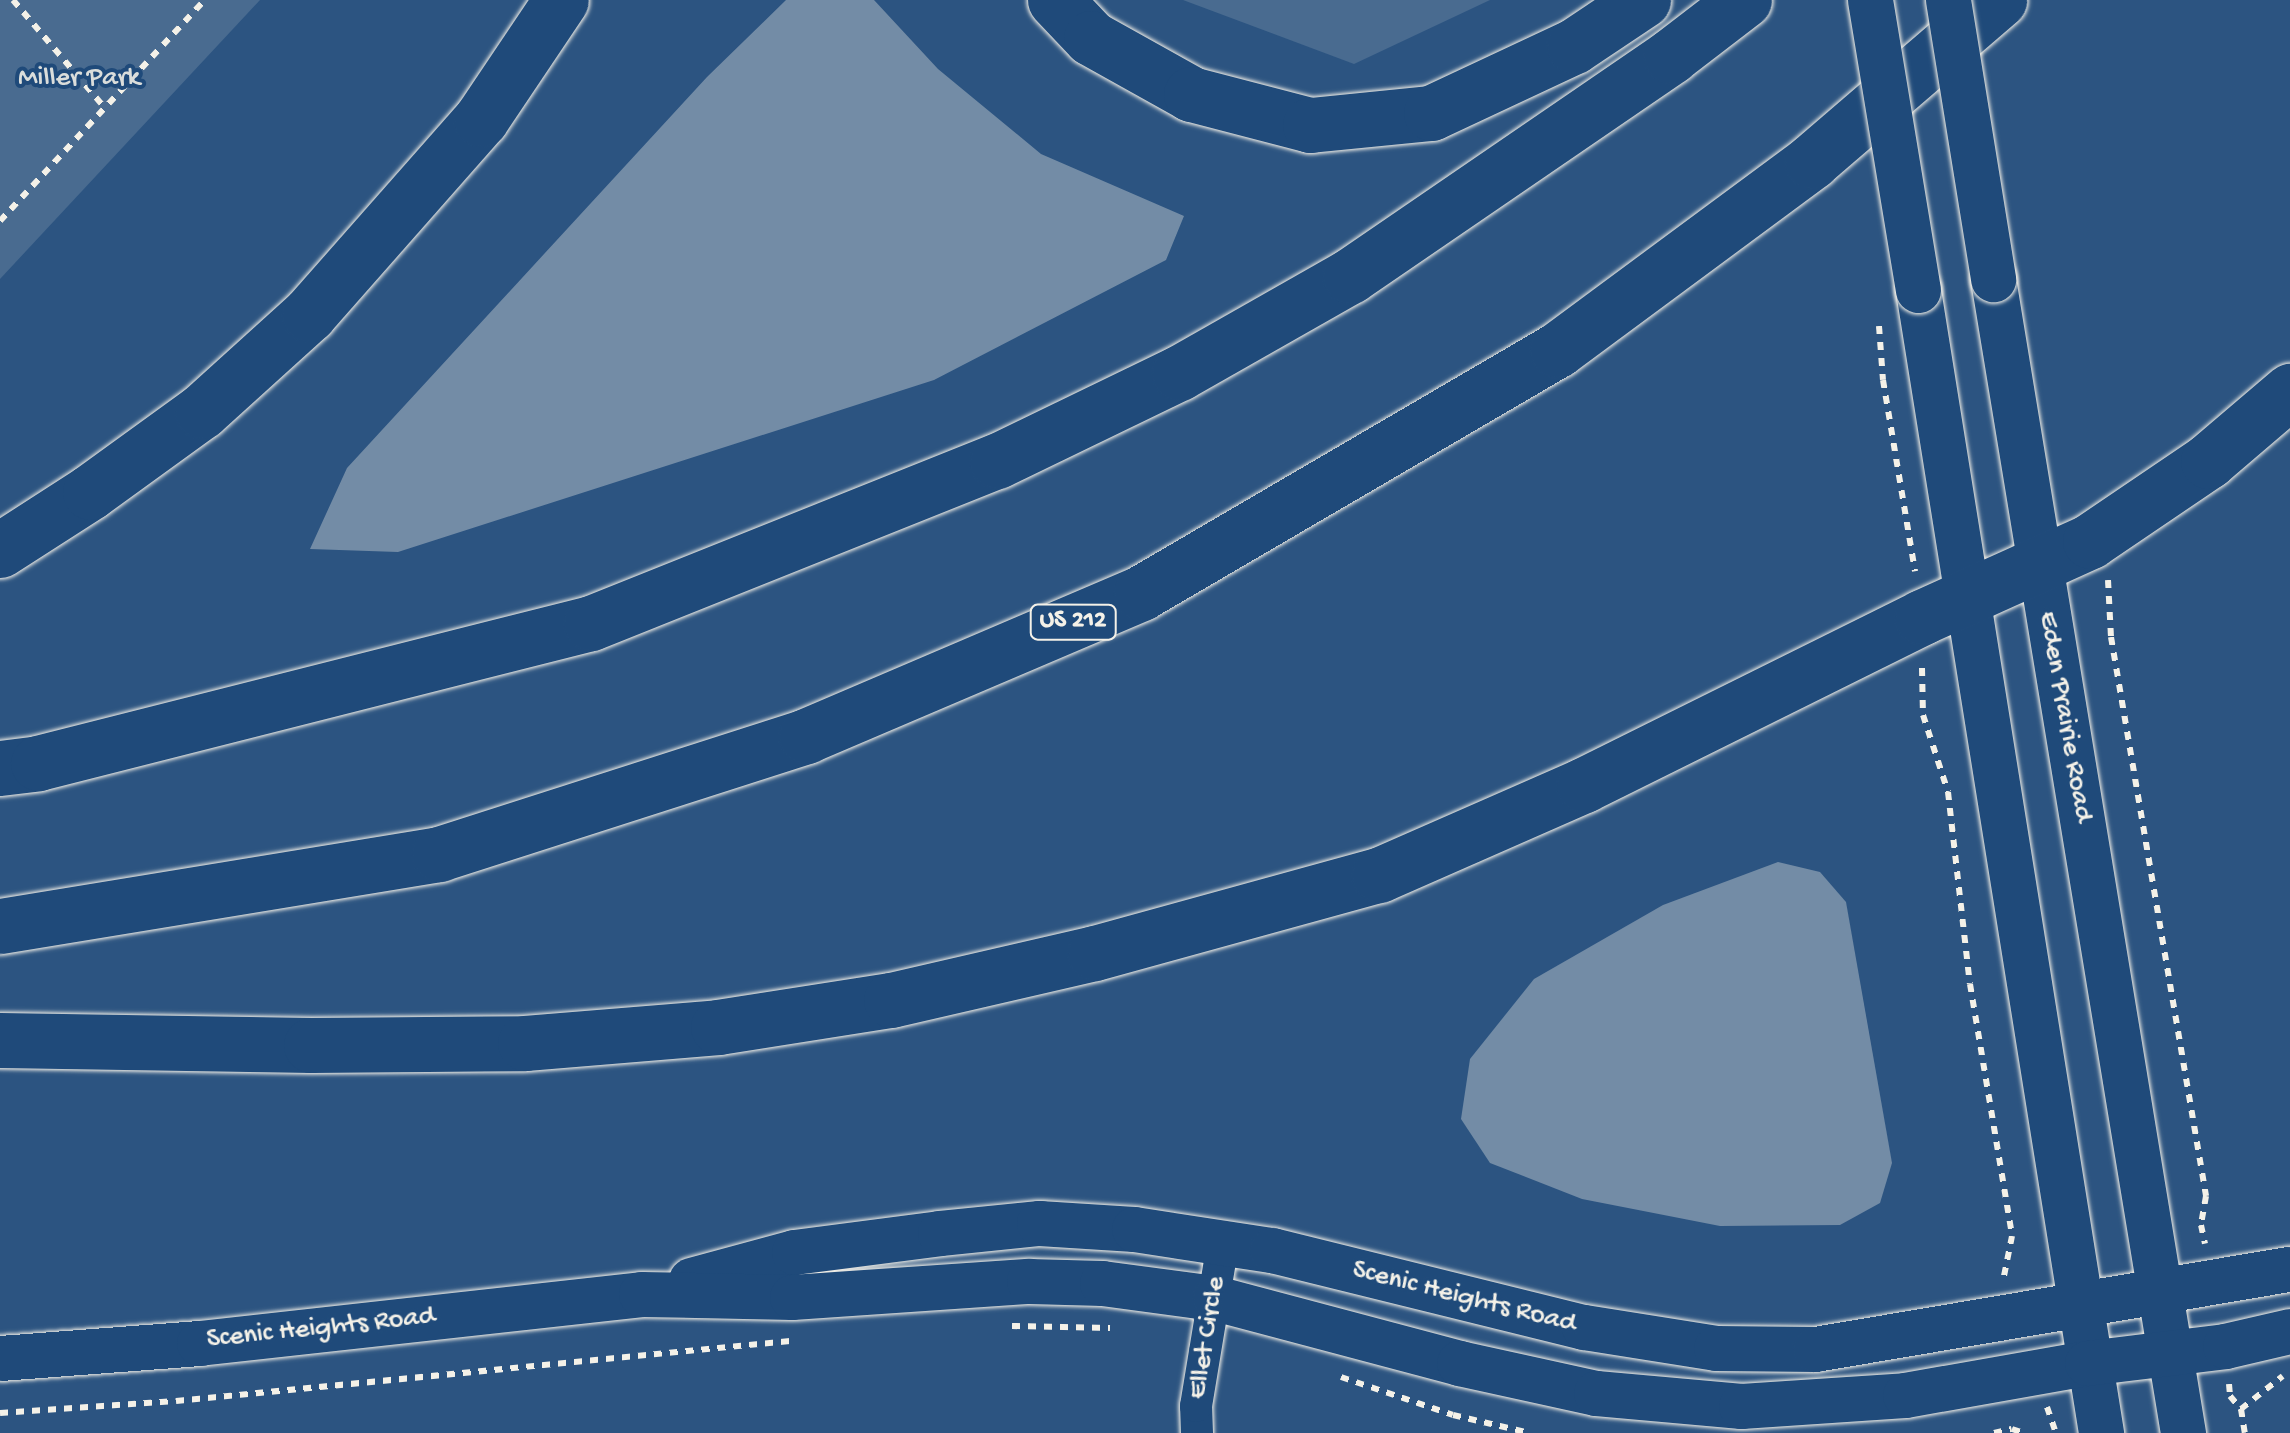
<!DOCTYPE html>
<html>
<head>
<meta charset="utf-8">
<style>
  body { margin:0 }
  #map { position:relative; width:2290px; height:1433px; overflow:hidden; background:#2c5481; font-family:"Gochi Hand",sans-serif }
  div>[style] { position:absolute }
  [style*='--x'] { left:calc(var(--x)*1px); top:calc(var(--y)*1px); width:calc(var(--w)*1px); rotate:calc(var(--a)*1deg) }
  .green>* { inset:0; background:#496b90 }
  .water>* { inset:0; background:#738ca6 }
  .path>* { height:6px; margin-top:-3px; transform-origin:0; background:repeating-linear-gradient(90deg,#f4f1e8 0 8px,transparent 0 16px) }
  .roads { filter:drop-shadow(0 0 2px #f4f1e8) drop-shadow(0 0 2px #f4f1e8) }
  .street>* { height:32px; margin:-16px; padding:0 16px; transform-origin:16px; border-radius:16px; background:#1f4a7a }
  .secondary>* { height:45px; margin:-22.5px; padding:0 22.5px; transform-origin:22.5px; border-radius:22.5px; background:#1f4a7a }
  .highway>* { height:55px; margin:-27.5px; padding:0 27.5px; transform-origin:27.5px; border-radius:27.5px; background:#1f4a7a }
  .bridges { filter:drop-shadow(0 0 2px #f4f1e8) drop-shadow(0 0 2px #f4f1e8) }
  .secondary-bridge>* { height:45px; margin:-22.5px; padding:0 22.5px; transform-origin:22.5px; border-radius:22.5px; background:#1f4a7a }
  span { translate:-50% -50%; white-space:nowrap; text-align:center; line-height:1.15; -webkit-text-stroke:8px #1f4a7a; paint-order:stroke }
  .shield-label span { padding:2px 8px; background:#1f4a7a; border:2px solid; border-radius:8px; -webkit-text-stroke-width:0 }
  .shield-label { font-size:25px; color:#f4f1e8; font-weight:700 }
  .park-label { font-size:28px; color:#dadddb }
  .street-label { font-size:28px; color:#f4f1e8 }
</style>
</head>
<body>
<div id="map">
  <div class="green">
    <div style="clip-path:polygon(0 0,260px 0,0 279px)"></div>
    <div style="clip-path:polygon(1183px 0,1490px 0,1354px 64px)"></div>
  </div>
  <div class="water">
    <div style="clip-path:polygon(786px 0,874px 0,938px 69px,1041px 154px,1184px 216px,1166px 260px,934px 380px,398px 552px,310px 549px,347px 468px,707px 77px)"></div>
    <div style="clip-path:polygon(1778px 862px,1820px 872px,1846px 902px,1892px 1163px,1880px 1203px,1840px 1225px,1720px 1226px,1582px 1199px,1490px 1163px,1461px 1119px,1470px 1059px,1534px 979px,1663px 905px)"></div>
  </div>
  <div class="path">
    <div style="--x:13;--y:0;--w:142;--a:49.6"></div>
    <div style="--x:0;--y:221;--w:301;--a:-47.2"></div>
    <div style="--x:1879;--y:326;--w:54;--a:85.8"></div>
    <div style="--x:1883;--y:380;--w:194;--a:80.5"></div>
    <div style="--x:2108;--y:580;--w:57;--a:87"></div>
    <div style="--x:2111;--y:637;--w:567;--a:80.35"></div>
    <div style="--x:2206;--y:1196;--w:29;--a:100"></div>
    <div style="--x:2201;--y:1225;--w:19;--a:78"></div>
    <div style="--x:1922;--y:668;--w:47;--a:88.8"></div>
    <div style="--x:1923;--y:715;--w:81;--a:72"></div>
    <div style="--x:1948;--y:792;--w:193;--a:83.5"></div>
    <div style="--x:1970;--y:984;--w:255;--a:80.5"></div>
    <div style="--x:2012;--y:1236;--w:41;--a:101.3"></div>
    <div style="--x:1012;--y:1326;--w:98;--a:1.2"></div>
    <div style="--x:1341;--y:1377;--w:118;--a:18.7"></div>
    <div style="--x:1453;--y:1415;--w:79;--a:13.2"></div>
    <div style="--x:2229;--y:1384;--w:12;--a:85"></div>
    <div style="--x:2230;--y:1396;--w:17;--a:50"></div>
    <div style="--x:2241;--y:1409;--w:24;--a:81"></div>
    <div style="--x:2047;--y:1407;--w:24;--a:71"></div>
    <div style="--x:2241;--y:1409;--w:53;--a:-38.2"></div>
    <div style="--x:0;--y:1413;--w:176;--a:-3.9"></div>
    <div style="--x:176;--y:1401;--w:617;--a:-5.58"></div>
    <div style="--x:1994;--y:1433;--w:18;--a:-13"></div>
    <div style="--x:2012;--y:1429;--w:13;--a:18"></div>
  </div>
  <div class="roads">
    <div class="street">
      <div style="--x:1197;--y:1433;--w:27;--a:-92"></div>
      <div style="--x:1196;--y:1406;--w:165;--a:-80.6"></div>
    </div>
    <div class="secondary">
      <div style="--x:1993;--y:279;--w:1170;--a:80.65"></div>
      <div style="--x:1918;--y:290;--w:1158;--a:80.9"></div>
      <div style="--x:691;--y:1280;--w:107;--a:-15.2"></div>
      <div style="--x:794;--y:1252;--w:147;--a:-7.4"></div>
      <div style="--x:940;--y:1233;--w:100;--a:-5.8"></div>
      <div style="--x:1039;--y:1223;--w:95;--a:3.6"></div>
      <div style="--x:1134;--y:1229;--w:140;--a:8.7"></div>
      <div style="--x:1272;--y:1250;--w:321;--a:13.9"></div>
      <div style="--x:1584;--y:1327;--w:134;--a:9"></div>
      <div style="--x:1716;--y:1348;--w:99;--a:0.6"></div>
      <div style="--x:1815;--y:1349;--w:482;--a:-9.6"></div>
      <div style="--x:0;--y:1358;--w:200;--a:-4.3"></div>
      <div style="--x:199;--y:1343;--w:445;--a:-6.3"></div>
      <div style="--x:641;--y:1294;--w:151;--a:1.1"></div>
      <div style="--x:792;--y:1297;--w:238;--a:-3.9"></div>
      <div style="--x:1029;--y:1281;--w:73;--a:1.6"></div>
      <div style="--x:1102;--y:1283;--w:114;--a:7.6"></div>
      <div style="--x:1215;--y:1298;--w:253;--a:14.9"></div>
      <div style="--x:1459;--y:1363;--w:140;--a:12.4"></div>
      <div style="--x:1596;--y:1393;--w:146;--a:5.1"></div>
      <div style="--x:1741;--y:1406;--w:164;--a:-3.8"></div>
      <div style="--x:1905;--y:1395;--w:185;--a:-10"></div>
      <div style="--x:2087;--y:1363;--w:139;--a:-7"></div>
      <div style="--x:2225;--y:1346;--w:67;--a:-13"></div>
    </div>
    <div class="highway">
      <div style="--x:1055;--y:0;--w:52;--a:46.5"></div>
      <div style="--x:1091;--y:38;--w:115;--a:29.2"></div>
      <div style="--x:1191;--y:94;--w:123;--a:14.6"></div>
      <div style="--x:1310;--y:125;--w:122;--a:-5.7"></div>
      <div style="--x:1431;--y:113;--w:158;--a:-25.1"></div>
      <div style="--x:1574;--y:46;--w:83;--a:-33.7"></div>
      <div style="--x:0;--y:550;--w:107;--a:-32.8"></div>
      <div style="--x:90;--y:492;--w:138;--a:-35.9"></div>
      <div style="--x:202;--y:411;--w:144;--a:-42.2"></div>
      <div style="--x:309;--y:314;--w:260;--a:-48.6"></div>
      <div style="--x:481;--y:119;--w:143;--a:-56.1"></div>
      <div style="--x:0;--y:768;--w:38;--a:-7"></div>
      <div style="--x:38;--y:763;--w:570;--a:-14.21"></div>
      <div style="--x:591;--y:623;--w:437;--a:-21.8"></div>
      <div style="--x:997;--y:461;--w:202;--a:-25.8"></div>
      <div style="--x:1179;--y:373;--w:197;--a:-29.6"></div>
      <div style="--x:1350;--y:276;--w:389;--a:-34.4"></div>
      <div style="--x:1671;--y:56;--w:92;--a:-37.5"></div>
      <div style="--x:0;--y:926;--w:445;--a:-9.3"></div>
      <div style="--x:439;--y:854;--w:386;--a:-17.8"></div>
      <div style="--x:806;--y:736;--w:364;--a:-23.1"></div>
      <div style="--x:1141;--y:593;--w:482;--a:-30.3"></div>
      <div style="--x:1557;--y:350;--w:317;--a:-36.5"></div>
      <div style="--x:1812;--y:161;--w:247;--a:-40.7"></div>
      <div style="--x:0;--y:1040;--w:311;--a:0.9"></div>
      <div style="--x:311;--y:1045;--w:214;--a:-0.5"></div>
      <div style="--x:525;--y:1043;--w:194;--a:-4.7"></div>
      <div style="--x:718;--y:1027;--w:175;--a:-8.9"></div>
      <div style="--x:891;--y:1000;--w:209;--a:-13"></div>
      <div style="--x:1095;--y:953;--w:295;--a:-15.4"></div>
      <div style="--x:1379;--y:875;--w:224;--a:-23.7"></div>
      <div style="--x:1584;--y:785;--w:377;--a:-26.4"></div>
      <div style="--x:1922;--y:617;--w:184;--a:-24.3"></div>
      <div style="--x:2090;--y:541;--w:143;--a:-34.1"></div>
      <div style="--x:2208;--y:461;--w:108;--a:-40.5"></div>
    </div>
  </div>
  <div class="bridges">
    <div class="secondary-bridge">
      <div style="--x:1870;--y:0;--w:294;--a:80.6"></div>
      <div style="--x:1948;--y:0;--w:283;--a:80.8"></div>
    </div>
  </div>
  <div class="shield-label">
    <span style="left:1073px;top:622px">US 212</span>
  </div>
  <div class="park-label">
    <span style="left:79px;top:79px">Miller Park</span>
  </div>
  <div class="street-label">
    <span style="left:2064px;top:717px;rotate:80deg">Eden Prairie Road</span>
    <span style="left:1464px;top:1298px;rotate:14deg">Scenic Heights Road</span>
    <span style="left:321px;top:1329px;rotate:-6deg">Scenic Heights Road</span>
    <span style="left:1208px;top:1338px;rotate:-81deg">Ellet Circle</span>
  </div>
</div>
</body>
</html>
